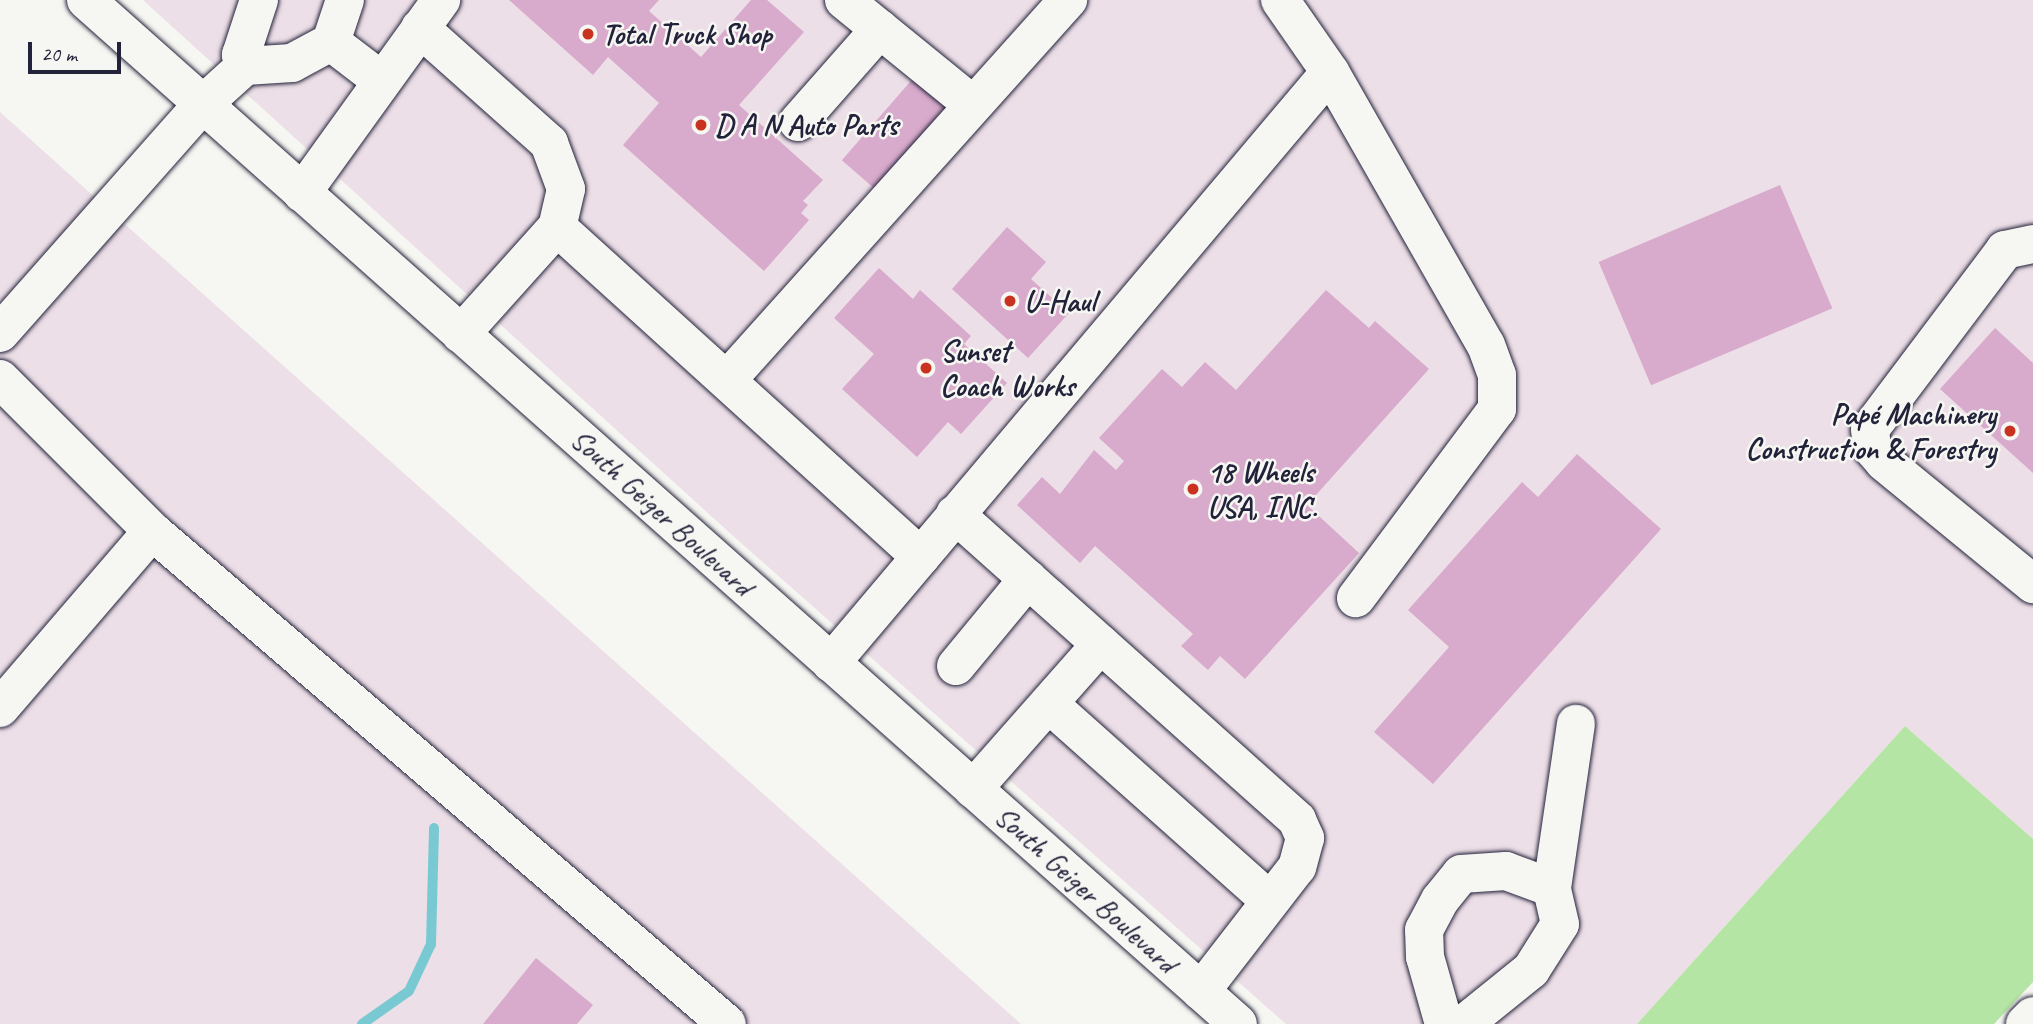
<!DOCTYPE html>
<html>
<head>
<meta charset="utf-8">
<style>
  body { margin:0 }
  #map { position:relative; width:2033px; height:1024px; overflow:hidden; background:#f6f6f2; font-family:Caveat,sans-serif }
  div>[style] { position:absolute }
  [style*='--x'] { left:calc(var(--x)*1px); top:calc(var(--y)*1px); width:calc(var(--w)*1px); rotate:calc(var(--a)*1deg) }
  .built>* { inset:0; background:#eddfe7 }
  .green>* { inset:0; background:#b5e5a4 }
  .stream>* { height:10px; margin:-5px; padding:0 5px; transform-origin:5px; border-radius:5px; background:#79c9d2 }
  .building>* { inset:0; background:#d8aacc; transform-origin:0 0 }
  .roads { filter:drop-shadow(0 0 2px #22223b) drop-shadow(0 0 2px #22223b) }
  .minor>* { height:38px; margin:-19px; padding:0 19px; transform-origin:19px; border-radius:19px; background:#f6f6f2 }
  .dots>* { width:19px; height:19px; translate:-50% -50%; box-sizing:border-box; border:4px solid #f6f6f2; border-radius:50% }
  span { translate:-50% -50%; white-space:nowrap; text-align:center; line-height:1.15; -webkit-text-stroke:5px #f6f6f2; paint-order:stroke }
  .poi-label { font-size:30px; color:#22223b; font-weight:700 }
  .left { translate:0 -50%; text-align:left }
  .right { translate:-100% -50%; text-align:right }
  .street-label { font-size:30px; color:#22223b }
  .scale { position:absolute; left:28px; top:42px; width:93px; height:32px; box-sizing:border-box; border:4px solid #22223b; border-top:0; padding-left:9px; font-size:21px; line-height:24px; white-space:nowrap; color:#22223b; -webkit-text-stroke:5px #f6f6f2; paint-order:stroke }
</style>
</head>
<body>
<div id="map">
  <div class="built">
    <div style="clip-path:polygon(143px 0,2033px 0,2033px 839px,1905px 726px,1637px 1024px,1286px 1024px,732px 535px)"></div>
    <div style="clip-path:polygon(0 112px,109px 210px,1021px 1024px,0 1024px)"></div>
  </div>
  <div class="green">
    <div style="clip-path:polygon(1905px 726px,2033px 839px,2033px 982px,1994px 1024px,1637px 1024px)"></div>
  </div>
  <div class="stream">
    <div style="--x:362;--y:1024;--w:57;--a:-35.1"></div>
    <div style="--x:409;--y:991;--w:52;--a:-64.9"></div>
    <div style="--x:431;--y:944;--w:116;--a:-88.5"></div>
  </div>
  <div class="building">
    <div style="clip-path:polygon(509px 0,659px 0,649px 11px,701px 57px,751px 0,767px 0,804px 32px,739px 105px,823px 180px,803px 201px,808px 205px,801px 213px,809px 220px,764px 271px,623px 145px,659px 103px,608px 57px,593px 75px)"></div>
    <div style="left:916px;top:75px;width:48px;height:113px;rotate:41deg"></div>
    <div style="left:1780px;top:185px;width:134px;height:197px;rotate:67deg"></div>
    <div style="clip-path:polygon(1007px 227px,1046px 262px,1031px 279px,1069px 313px,1028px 358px,952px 289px)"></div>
    <div style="clip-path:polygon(879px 268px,913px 299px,920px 290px,971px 336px,964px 344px,1007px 383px,961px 434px,948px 422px,917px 457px,842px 389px,874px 354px,834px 318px)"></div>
    <div style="clip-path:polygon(1326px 290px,1369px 328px,1375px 321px,1429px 369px,1307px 505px,1359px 553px,1245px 679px,1220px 656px,1208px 670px,1181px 646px,1193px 634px,1095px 546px,1080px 563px,1017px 505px,1042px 477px,1060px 494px,1094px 450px,1116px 470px,1124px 461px,1099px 438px,1162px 369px,1182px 387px,1205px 362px,1236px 390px)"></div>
    <div style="clip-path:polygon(1995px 328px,2033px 363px,2033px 473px,1940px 389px)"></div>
    <div style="clip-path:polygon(1577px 454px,1661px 529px,1433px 784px,1374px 732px,1449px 647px,1408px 610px,1522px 482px,1538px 497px)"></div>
    <div style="clip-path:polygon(536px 958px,593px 1005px,577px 1024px,483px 1024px)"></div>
  </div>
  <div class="roads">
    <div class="minor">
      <div style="--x:86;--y:0;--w:1541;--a:41.63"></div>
      <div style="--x:844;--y:0;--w:166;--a:39.1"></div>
      <div style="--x:1280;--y:0;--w:88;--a:55.2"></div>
      <div style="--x:1330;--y:72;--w:314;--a:60.3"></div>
      <div style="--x:1486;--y:345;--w:32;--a:70"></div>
      <div style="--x:1497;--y:375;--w:34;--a:90"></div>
      <div style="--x:1497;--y:409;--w:236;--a:126.7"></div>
      <div style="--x:420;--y:28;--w:173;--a:41.7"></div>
      <div style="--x:549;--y:143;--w:49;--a:69.7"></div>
      <div style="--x:566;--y:189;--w:39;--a:103"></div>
      <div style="--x:557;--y:227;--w:144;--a:131.9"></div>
      <div style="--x:331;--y:42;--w:44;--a:-71.6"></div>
      <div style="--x:245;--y:66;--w:12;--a:-110"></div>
      <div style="--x:241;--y:55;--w:58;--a:-71.9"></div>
      <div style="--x:798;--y:122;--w:124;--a:-48.6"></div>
      <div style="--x:302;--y:193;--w:238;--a:-54.2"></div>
      <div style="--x:557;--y:227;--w:491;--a:42.2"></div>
      <div style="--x:2033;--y:244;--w:29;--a:168"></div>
      <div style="--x:2005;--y:250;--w:224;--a:127"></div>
      <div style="--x:1870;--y:429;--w:19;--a:84"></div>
      <div style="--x:1872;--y:448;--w:18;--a:49"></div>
      <div style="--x:1884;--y:462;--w:193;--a:39.3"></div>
      <div style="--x:0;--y:333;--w:305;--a:-48.5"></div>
      <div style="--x:202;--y:105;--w:58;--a:-42.2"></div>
      <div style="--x:245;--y:66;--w:47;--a:-3.7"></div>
      <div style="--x:292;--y:63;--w:44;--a:-28.3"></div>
      <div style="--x:331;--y:42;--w:64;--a:37.4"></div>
      <div style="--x:0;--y:379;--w:215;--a:45"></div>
      <div style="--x:152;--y:531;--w:757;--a:40.61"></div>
      <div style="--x:727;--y:380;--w:511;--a:-48.1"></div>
      <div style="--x:955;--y:514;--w:459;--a:41.8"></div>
      <div style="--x:1297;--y:820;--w:20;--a:66"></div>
      <div style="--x:1305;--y:838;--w:30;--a:105"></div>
      <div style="--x:1297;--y:867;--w:157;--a:127.7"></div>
      <div style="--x:831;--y:663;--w:773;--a:-49.82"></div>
      <div style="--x:956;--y:666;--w:113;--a:-50.4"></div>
      <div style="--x:1049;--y:704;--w:296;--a:41.7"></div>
      <div style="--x:0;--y:708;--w:233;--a:-49.3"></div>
      <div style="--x:973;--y:789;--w:193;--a:-48.6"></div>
      <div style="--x:1444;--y:1024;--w:70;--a:-105.8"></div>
      <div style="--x:1425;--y:957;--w:27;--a:-92"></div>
      <div style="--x:1424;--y:930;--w:34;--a:-62"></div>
      <div style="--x:1440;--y:900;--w:33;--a:-51"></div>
      <div style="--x:1461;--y:874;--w:45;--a:-3.8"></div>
      <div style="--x:1506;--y:871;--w:49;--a:20.3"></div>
      <div style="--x:1464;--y:1024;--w:86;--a:-38.9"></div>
      <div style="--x:1531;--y:970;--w:54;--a:-57.8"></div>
      <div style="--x:1560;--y:924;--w:37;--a:-103"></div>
      <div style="--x:1552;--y:888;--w:166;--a:-81.7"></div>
      <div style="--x:2025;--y:1024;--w:11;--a:-45"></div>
    </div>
  </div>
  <div class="dots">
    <div style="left:588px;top:34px;background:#c8321e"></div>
    <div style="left:701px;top:125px;background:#c8321e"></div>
    <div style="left:1010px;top:301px;background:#c8321e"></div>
    <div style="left:926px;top:368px;background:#c8321e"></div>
    <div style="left:2010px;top:431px;background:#c8321e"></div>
    <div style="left:1193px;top:489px;background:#c8321e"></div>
  </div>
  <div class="poi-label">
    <span class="left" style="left:602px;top:34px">Total Truck Shop</span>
    <span class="left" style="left:715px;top:125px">D A N Auto Parts</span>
    <span class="left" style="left:1024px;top:301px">U-Haul</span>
    <span class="left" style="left:940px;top:368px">Sunset<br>Coach Works</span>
    <span class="right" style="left:1996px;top:431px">Papé Machinery<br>Construction &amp; Forestry</span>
    <span class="left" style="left:1207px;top:489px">18 Wheels<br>USA, INC.</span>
  </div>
  <div class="street-label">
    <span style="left:662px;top:512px;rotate:42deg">South Geiger Boulevard</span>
    <span style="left:1086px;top:889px;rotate:42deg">South Geiger Boulevard</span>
  </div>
  <div class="scale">20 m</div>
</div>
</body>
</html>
